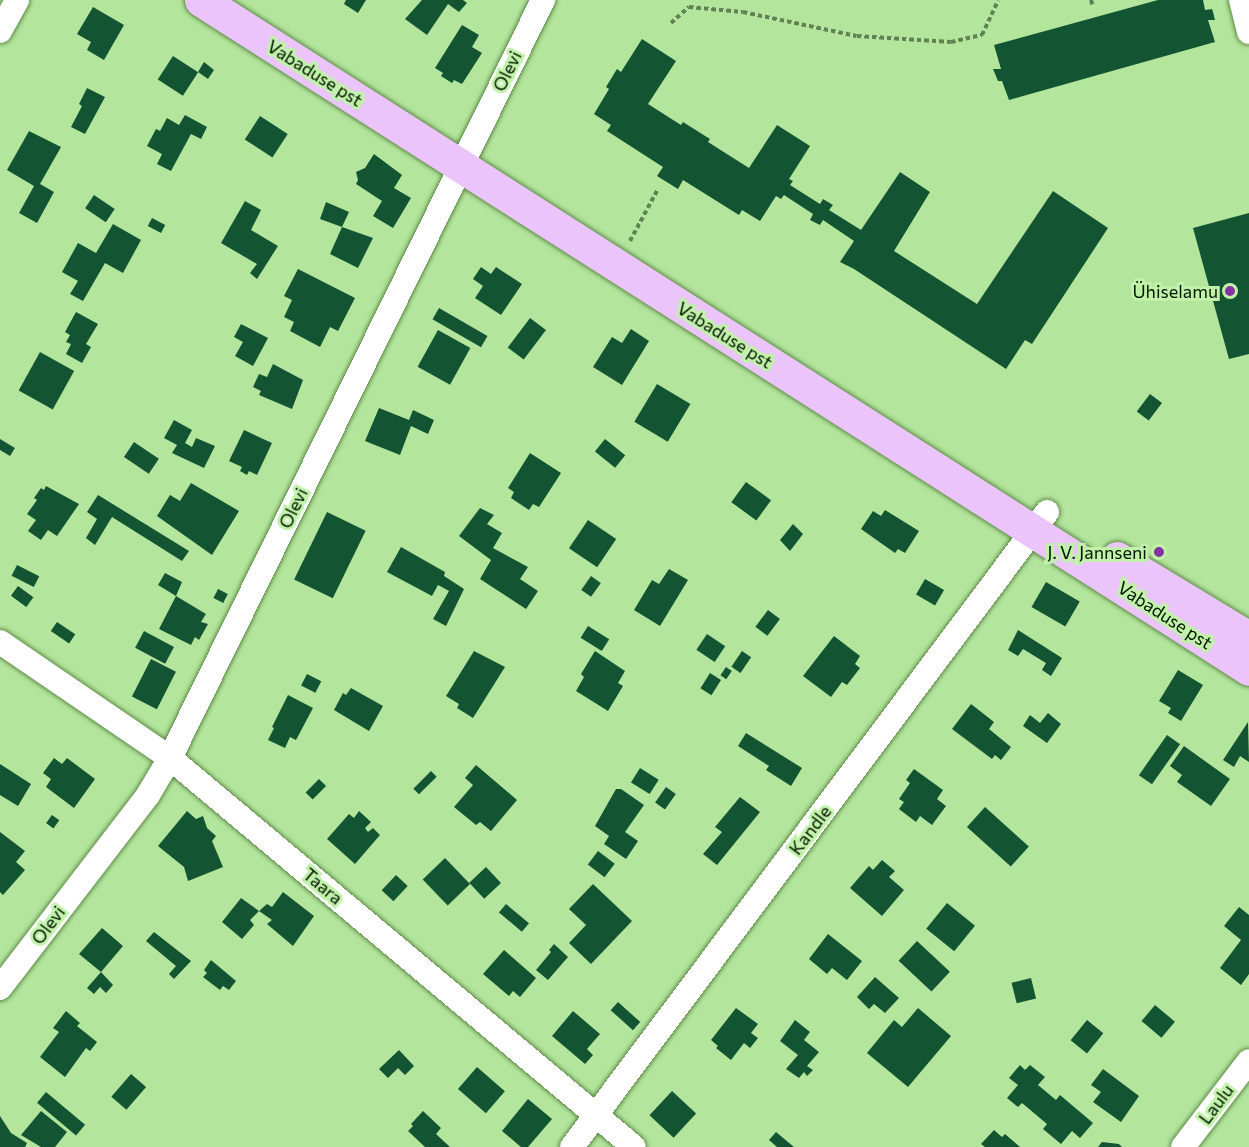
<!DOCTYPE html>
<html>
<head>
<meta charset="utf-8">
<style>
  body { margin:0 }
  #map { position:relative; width:1249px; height:1147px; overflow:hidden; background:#b4e59d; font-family:Commissioner,sans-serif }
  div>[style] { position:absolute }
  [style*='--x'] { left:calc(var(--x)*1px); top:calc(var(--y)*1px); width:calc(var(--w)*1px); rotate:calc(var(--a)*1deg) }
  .building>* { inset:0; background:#135533; transform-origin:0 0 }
  .path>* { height:4px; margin-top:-2px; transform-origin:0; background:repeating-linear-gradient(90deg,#618353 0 4.5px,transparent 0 7.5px) }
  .roads { filter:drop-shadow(0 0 2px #5e8b47) drop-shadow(0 0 2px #5e8b47) }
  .minor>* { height:24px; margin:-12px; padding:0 12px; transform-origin:12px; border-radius:12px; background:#fff }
  .trunk>* { height:33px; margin:-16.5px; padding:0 16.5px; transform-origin:16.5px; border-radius:16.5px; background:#eac4fa }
  .dots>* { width:16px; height:16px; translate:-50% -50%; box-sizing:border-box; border:3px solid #c1f2aa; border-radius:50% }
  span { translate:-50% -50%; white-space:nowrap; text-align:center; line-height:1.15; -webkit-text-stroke:6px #c1f2aa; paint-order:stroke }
  .street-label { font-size:18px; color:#051600 }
  .poi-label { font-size:18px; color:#051600 }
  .right { translate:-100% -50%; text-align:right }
</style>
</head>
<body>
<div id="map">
  <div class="building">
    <div style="clip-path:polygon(346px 0,366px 0,358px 13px,344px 4px)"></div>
    <div style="clip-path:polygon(422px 0,463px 0,467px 3px,459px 12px,448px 4px,427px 35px,405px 19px)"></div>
    <div style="clip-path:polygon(1158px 0,1203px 0,1205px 10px,1212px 9px,1213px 12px,1215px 20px,1208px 20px,1215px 42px,1009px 100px,1002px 81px,998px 81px,993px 69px,1001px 69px,994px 45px)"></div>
    <div style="clip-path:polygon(93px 7px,124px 25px,104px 60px,87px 50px,91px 42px,77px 34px)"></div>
    <div style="clip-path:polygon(462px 25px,479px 35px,472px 47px,482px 53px,462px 84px,454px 80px,452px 83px,441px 76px,443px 73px,435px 68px)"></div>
    <div style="clip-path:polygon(642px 39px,676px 61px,648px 104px,681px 125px,683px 122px,710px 139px,708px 142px,749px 168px,777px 125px,810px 146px,789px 179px,793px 181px,790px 185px,820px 204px,823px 199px,833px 205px,829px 210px,861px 230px,900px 172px,930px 192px,894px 251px,977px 304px,1053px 191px,1108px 228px,1032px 344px,1025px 340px,1006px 369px,854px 269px,840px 262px,854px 241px,823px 220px,820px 225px,810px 220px,813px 214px,784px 195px,781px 199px,776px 196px,760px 221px,742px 210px,739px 215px,683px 180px,678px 189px,657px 176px,663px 167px,607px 131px,611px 125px,594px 114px,609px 89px,606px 87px,617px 69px,621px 72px)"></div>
    <div style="left:173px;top:56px;width:30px;height:28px;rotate:33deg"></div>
    <div style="clip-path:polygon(204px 62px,214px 70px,208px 79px,198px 72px)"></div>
    <div style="clip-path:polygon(87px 88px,105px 97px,85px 134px,71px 127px,82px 106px,79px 104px)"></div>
    <div style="clip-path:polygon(185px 115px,207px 127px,201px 139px,191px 134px,171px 171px,157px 164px,162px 154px,147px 146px,156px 129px,160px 131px,167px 118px,179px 125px)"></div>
    <div style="left:260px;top:116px;width:33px;height:28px;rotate:33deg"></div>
    <div style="clip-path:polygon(29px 131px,61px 147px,40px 184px,54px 192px,37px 223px,19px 213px,34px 186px,7px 170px)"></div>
    <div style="clip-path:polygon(374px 154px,402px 175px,394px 188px,411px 198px,393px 228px,373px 216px,382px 201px,356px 184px,358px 180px,356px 172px,365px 168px)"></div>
    <div style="left:94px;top:195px;width:25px;height:16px;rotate:34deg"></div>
    <div style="clip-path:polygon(245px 201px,261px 210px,251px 230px,278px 246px,257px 279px,250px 273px,257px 264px,221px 243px)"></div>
    <div style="clip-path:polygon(326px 202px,349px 212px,342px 227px,320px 219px)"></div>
    <div style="clip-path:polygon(1249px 213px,1249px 354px,1229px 359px,1193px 228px)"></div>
    <div style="left:152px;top:218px;width:15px;height:9px;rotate:28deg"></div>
    <div style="clip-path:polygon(113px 224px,141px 240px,123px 273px,105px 263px,83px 301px,70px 294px,78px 281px,62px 272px,78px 243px,96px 253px)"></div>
    <div style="clip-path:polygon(342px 227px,373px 238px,358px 268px,330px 254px)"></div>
    <div style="clip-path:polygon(481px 267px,491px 274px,496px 267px,522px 284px,501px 315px,475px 298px,483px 286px,473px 279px)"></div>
    <div style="clip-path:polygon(298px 269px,355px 298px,338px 331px,330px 327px,320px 347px,290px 331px,294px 322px,284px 317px,292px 300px,284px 296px)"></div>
    <div style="left:439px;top:308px;width:56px;height:13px;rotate:30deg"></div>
    <div style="clip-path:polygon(76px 312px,98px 324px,86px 344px,91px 347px,82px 363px,66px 354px,71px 344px,66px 342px,70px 335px,65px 332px)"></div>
    <div style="left:530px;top:318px;width:20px;height:37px;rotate:37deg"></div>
    <div style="clip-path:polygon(241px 324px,268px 338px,253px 366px,235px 356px,243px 342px,234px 337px)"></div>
    <div style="clip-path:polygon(631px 329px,649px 341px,622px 385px,593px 367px,612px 337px,622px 343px)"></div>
    <div style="left:438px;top:330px;width:37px;height:42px;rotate:29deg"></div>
    <div style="left:40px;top:352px;width:39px;height:44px;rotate:29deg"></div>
    <div style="clip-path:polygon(273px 364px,303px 380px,292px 409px,259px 395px,261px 391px,253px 387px,259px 374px,267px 377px)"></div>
    <div style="left:657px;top:384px;width:39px;height:44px;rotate:31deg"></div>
    <div style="left:1150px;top:394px;width:15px;height:22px;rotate:37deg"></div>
    <div style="clip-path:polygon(379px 408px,409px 420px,413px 410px,434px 420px,428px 434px,411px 426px,400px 455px,365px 441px)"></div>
    <div style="clip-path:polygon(174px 420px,192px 430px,185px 443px,192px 447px,196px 438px,215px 446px,204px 468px,172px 453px,177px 445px,164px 438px)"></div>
    <div style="clip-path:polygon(244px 430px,272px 443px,257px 475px,249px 471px,247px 475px,240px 471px,242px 467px,229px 461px)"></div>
    <div style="clip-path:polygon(0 439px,15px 448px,10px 456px,0 450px)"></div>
    <div style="left:605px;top:439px;width:26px;height:16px;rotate:39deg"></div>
    <div style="left:134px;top:442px;width:30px;height:18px;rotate:34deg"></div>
    <div style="clip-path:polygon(530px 453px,561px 473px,539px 507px,533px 504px,529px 510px,511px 498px,514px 492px,508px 488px)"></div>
    <div style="left:746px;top:482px;width:31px;height:25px;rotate:36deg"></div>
    <div style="clip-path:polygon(191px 483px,239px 511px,212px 555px,157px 516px,170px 495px,180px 501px)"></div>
    <div style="clip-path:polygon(46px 486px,79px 504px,57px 536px,48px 530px,41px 540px,28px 531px,36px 520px,27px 514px,37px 500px,34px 498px,41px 488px,44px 490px)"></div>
    <div style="clip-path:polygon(98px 495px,189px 551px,182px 561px,112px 517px,95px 545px,86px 538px,97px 519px,87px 512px)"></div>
    <div style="clip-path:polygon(480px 508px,494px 515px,487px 524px,502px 533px,493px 548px,528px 567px,520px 579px,538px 591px,526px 609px,480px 579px,491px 560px,459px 536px)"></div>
    <div style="clip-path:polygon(885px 510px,919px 531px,905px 553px,898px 549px,895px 553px,861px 529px,873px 511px,881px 516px)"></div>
    <div style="left:327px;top:512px;width:43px;height:75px;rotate:26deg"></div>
    <div style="left:588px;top:520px;width:34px;height:34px;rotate:34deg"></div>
    <div style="clip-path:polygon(793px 524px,803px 534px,790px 551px,780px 540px)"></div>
    <div style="clip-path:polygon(401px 547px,445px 572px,444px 576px,464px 589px,446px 626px,433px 619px,449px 591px,438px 585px,432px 596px,387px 572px)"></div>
    <div style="left:17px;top:565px;width:25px;height:12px;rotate:27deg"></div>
    <div style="clip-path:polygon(669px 569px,688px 580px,660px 626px,634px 610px,652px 580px,659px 584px)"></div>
    <div style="clip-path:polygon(165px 573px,182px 582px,176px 596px,206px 614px,201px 622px,208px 624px,199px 640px,195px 637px,191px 645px,159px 629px,176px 596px,158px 585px)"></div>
    <div style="left:591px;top:576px;width:12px;height:17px;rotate:35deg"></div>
    <div style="left:925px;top:579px;width:22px;height:18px;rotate:30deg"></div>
    <div style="left:1046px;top:582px;width:39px;height:29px;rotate:30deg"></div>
    <div style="left:18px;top:586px;width:19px;height:12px;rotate:36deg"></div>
    <div style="left:218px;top:589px;width:11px;height:10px;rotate:27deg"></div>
    <div style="left:768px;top:610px;width:15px;height:21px;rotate:37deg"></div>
    <div style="left:57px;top:622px;width:22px;height:11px;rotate:34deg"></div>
    <div style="left:588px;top:626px;width:25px;height:14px;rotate:32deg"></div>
    <div style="clip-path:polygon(1018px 630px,1062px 658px,1051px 676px,1042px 670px,1046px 663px,1023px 649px,1018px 656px,1008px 650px)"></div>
    <div style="left:144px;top:631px;width:34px;height:19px;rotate:28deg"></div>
    <div style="left:707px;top:634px;width:22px;height:19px;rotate:34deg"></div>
    <div style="clip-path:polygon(834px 636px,860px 656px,855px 664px,860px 668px,847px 685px,842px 682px,831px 697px,803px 676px)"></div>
    <div style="clip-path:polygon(474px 651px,505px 667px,473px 718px,457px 708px,459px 704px,446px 696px)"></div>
    <div style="clip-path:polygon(595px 651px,625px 671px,618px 683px,623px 686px,608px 711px,576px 691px,584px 677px,581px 674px)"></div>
    <div style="left:742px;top:651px;width:11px;height:19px;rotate:34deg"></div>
    <div style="left:151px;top:659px;width:28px;height:42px;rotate:27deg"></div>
    <div style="left:726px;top:667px;width:7px;height:10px;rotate:34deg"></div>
    <div style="clip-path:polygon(1178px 670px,1203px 685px,1181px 721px,1168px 713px,1171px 708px,1159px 701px)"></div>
    <div style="left:710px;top:673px;width:13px;height:18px;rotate:32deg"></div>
    <div style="left:307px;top:674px;width:16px;height:13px;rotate:27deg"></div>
    <div style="clip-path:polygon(351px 688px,383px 706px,369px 731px,334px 710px,343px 693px,346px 695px)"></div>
    <div style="clip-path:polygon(288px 695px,313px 708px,296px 740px,290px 737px,285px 748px,268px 740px,274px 728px,272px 727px)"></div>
    <div style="clip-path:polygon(971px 704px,994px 722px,989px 729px,1011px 747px,1001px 760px,995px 755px,992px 759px,952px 729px)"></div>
    <div style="clip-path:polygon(1048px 713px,1061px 724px,1047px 743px,1023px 726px,1030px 715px,1040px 723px)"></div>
    <div style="clip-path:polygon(1248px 722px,1249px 762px,1240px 756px,1234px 767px,1223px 760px)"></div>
    <div style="clip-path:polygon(746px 733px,802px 768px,791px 786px,766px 770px,769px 766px,738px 746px)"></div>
    <div style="left:1167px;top:735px;width:16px;height:49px;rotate:35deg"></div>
    <div style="clip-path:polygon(1184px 746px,1230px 779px,1211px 806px,1177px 782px,1182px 775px,1170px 766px)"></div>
    <div style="clip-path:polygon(54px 758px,62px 764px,67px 758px,95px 779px,74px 808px,46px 787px,51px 779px,43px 773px)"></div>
    <div style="clip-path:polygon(0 764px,31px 784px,18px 806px,0 795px)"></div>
    <div style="clip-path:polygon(476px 765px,517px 800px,491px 831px,480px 822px,476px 825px,454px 807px,473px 785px,465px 778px)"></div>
    <div style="left:640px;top:768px;width:22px;height:17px;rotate:32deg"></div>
    <div style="clip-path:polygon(914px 769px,943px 790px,937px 799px,946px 806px,932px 825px,920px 816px,916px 822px,899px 809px,904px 802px,899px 799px,910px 783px,906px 780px)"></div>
    <div style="left:431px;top:771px;width:8px;height:25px;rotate:45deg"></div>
    <div style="left:319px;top:779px;width:10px;height:19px;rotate:45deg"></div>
    <div style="left:666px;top:787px;width:12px;height:19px;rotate:35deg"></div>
    <div style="clip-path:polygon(616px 789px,621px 789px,644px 805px,625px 832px,638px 841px,626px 859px,604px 844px,609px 836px,595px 826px)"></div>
    <div style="clip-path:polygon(740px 797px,760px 812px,717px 865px,703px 854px,722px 832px,715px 827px)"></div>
    <div style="left:985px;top:807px;width:59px;height:27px;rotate:42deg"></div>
    <div style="clip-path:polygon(187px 811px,196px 819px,203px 816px,207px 828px,216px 836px,212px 841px,223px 867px,188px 881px,184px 867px,158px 846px)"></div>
    <div style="clip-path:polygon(359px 811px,371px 822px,365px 828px,368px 832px,373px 828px,380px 835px,355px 864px,327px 839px,349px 814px,354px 818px)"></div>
    <div style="left:52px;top:815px;width:9px;height:10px;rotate:36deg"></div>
    <div style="clip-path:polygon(0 832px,25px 851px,16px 862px,25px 870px,3px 895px,0 892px)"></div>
    <div style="left:598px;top:851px;width:21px;height:17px;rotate:37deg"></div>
    <div style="left:445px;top:858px;width:36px;height:31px;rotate:46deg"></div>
    <div style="clip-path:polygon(882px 860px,895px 871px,889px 877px,904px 890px,882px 916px,850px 888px,869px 866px,873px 870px)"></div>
    <div style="left:486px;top:867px;width:22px;height:23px;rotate:47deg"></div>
    <div style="left:396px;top:875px;width:16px;height:21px;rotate:43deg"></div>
    <div style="clip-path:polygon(593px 884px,632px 921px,591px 964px,569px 943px,586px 925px,569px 909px)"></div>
    <div style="clip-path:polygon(283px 892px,314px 916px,293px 946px,267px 924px,272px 920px,259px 911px,267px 904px,272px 907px)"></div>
    <div style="clip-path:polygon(241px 898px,259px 911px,250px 920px,254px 925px,242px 939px,222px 922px)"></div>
    <div style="left:947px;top:903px;width:36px;height:33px;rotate:39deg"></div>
    <div style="left:506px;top:904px;width:30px;height:11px;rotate:40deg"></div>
    <div style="clip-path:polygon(1239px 907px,1249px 915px,1249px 974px,1241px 985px,1220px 968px,1241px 940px,1224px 926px)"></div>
    <div style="clip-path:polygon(102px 928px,123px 946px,101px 972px,113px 985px,106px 993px,100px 987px,94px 994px,87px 988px,101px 972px,79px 954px)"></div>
    <div style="clip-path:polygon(154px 932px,191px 961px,174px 979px,169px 974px,176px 966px,146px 941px)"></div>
    <div style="clip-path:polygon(828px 934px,862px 961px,847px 980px,832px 968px,827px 974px,809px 959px)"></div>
    <div style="left:917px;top:941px;width:45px;height:27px;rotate:43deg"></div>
    <div style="clip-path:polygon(554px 944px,568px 957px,548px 980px,536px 970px,551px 952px,549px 950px)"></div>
    <div style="clip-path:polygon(504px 950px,536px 978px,520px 997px,513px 991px,509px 996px,483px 974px)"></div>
    <div style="clip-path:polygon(211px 960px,236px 981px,229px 990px,223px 986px,220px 990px,203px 977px,207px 973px,204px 970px)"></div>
    <div style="clip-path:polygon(875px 977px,899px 998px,885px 1013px,874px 1004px,869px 1009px,857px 997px)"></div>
    <div style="left:1031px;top:978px;width:21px;height:20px;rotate:76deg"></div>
    <div style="left:618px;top:1002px;width:30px;height:11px;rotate:42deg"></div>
    <div style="left:1155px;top:1005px;width:26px;height:21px;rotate:40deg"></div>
    <div style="clip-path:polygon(736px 1008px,758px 1024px,751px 1033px,758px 1038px,750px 1048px,744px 1043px,731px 1060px,716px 1048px,718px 1046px,711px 1040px)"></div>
    <div style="clip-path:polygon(918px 1008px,951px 1036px,908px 1087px,867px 1053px,894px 1020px,902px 1027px)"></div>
    <div style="clip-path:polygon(66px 1011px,80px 1023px,77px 1026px,97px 1042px,90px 1051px,86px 1048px,65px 1077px,40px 1057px,59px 1032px,53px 1028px)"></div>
    <div style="clip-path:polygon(573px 1011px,600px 1034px,587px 1049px,593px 1055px,585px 1064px,552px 1036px)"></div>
    <div style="clip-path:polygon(795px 1020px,810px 1032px,804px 1040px,819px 1052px,807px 1066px,813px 1070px,807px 1076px,804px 1072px,799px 1078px,786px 1069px,798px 1055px,780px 1041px)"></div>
    <div style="left:1087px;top:1020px;width:21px;height:26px;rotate:39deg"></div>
    <div style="clip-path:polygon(399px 1050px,414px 1066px,405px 1075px,398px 1068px,388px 1078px,379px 1069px)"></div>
    <div style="clip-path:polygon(1020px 1065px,1025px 1070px,1030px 1065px,1045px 1077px,1038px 1085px,1056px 1100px,1060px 1095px,1093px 1123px,1080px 1138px,1072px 1131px,1061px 1144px,1043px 1129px,1047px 1124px,1022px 1103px,1018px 1107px,1007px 1098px,1018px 1085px,1009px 1078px)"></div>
    <div style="left:477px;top:1067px;width:37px;height:29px;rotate:41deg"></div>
    <div style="clip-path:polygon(1103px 1069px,1139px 1096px,1121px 1122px,1093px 1102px,1101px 1092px,1091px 1085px)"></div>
    <div style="left:131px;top:1074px;width:20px;height:30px;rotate:41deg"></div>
    <div style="left:672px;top:1091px;width:33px;height:33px;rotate:43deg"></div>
    <div style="left:46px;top:1092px;width:51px;height:14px;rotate:40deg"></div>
    <div style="clip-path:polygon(528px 1099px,552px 1119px,528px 1147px,521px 1147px,502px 1131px)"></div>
    <div style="clip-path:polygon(41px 1111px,67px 1132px,55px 1147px,41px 1147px,21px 1135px)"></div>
    <div style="clip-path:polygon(423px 1111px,441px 1128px,436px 1134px,450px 1147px,425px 1147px,408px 1131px,413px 1126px,411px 1124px)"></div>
    <div style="clip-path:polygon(0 1116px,11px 1133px,27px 1143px,25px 1147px,0 1147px)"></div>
    <div style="clip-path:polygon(994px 1130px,1002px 1137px,1005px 1134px,1020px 1147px,985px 1147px,981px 1144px)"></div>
    <div style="clip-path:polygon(776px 1132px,794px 1147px,777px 1147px,769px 1140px)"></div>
    <div style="clip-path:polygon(1102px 1142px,1119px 1144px,1122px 1147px,1098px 1147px)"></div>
  </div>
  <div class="path">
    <div style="--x:1091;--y:0;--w:7;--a:74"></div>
    <div style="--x:671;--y:23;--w:24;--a:-42"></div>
    <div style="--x:689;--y:7;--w:54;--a:5.3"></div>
    <div style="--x:743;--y:12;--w:116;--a:11.9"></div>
    <div style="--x:857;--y:36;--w:94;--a:3.7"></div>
    <div style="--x:951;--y:42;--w:32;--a:-13"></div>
    <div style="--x:982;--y:35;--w:38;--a:-65"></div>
    <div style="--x:630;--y:241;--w:59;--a:-61.7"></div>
  </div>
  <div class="roads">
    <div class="minor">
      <div style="--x:1241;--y:0;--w:33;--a:76"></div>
      <div style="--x:0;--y:31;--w:35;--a:-61"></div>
      <div style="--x:0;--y:642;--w:206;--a:34.3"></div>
      <div style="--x:170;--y:758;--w:605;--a:39.98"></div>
      <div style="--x:0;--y:988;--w:243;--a:-52.5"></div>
      <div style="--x:148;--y:795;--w:43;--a:-59.3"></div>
      <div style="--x:170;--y:758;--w:845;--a:-63.8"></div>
      <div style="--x:572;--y:1147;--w:793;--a:-53.2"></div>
      <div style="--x:1183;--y:1147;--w:108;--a:-52.5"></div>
    </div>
    <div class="trunk">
      <div style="--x:201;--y:0;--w:1243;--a:32.55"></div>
      <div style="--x:1117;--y:558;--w:154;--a:31.2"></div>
    </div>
  </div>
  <div class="dots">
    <div style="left:1230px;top:291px;background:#8533a3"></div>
    <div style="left:1159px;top:552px;background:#8533a3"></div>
  </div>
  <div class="street-label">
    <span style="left:507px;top:71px;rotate:-64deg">Olevi</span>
    <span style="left:315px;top:73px;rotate:32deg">Vabaduse pst</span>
    <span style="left:725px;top:335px;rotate:32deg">Vabaduse pst</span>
    <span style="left:293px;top:508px;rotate:-64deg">Olevi</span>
    <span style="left:1165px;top:615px;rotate:33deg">Vabaduse pst</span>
    <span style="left:810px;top:830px;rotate:-53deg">Kandle</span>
    <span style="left:323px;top:886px;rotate:40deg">Taara</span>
    <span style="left:48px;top:925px;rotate:-53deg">Olevi</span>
    <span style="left:1216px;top:1104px;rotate:-53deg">Laulu</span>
  </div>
  <div class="poi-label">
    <span class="right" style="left:1218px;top:291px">Ühiselamu</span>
    <span class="right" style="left:1147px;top:552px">J. V. Jannseni</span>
  </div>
</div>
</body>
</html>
